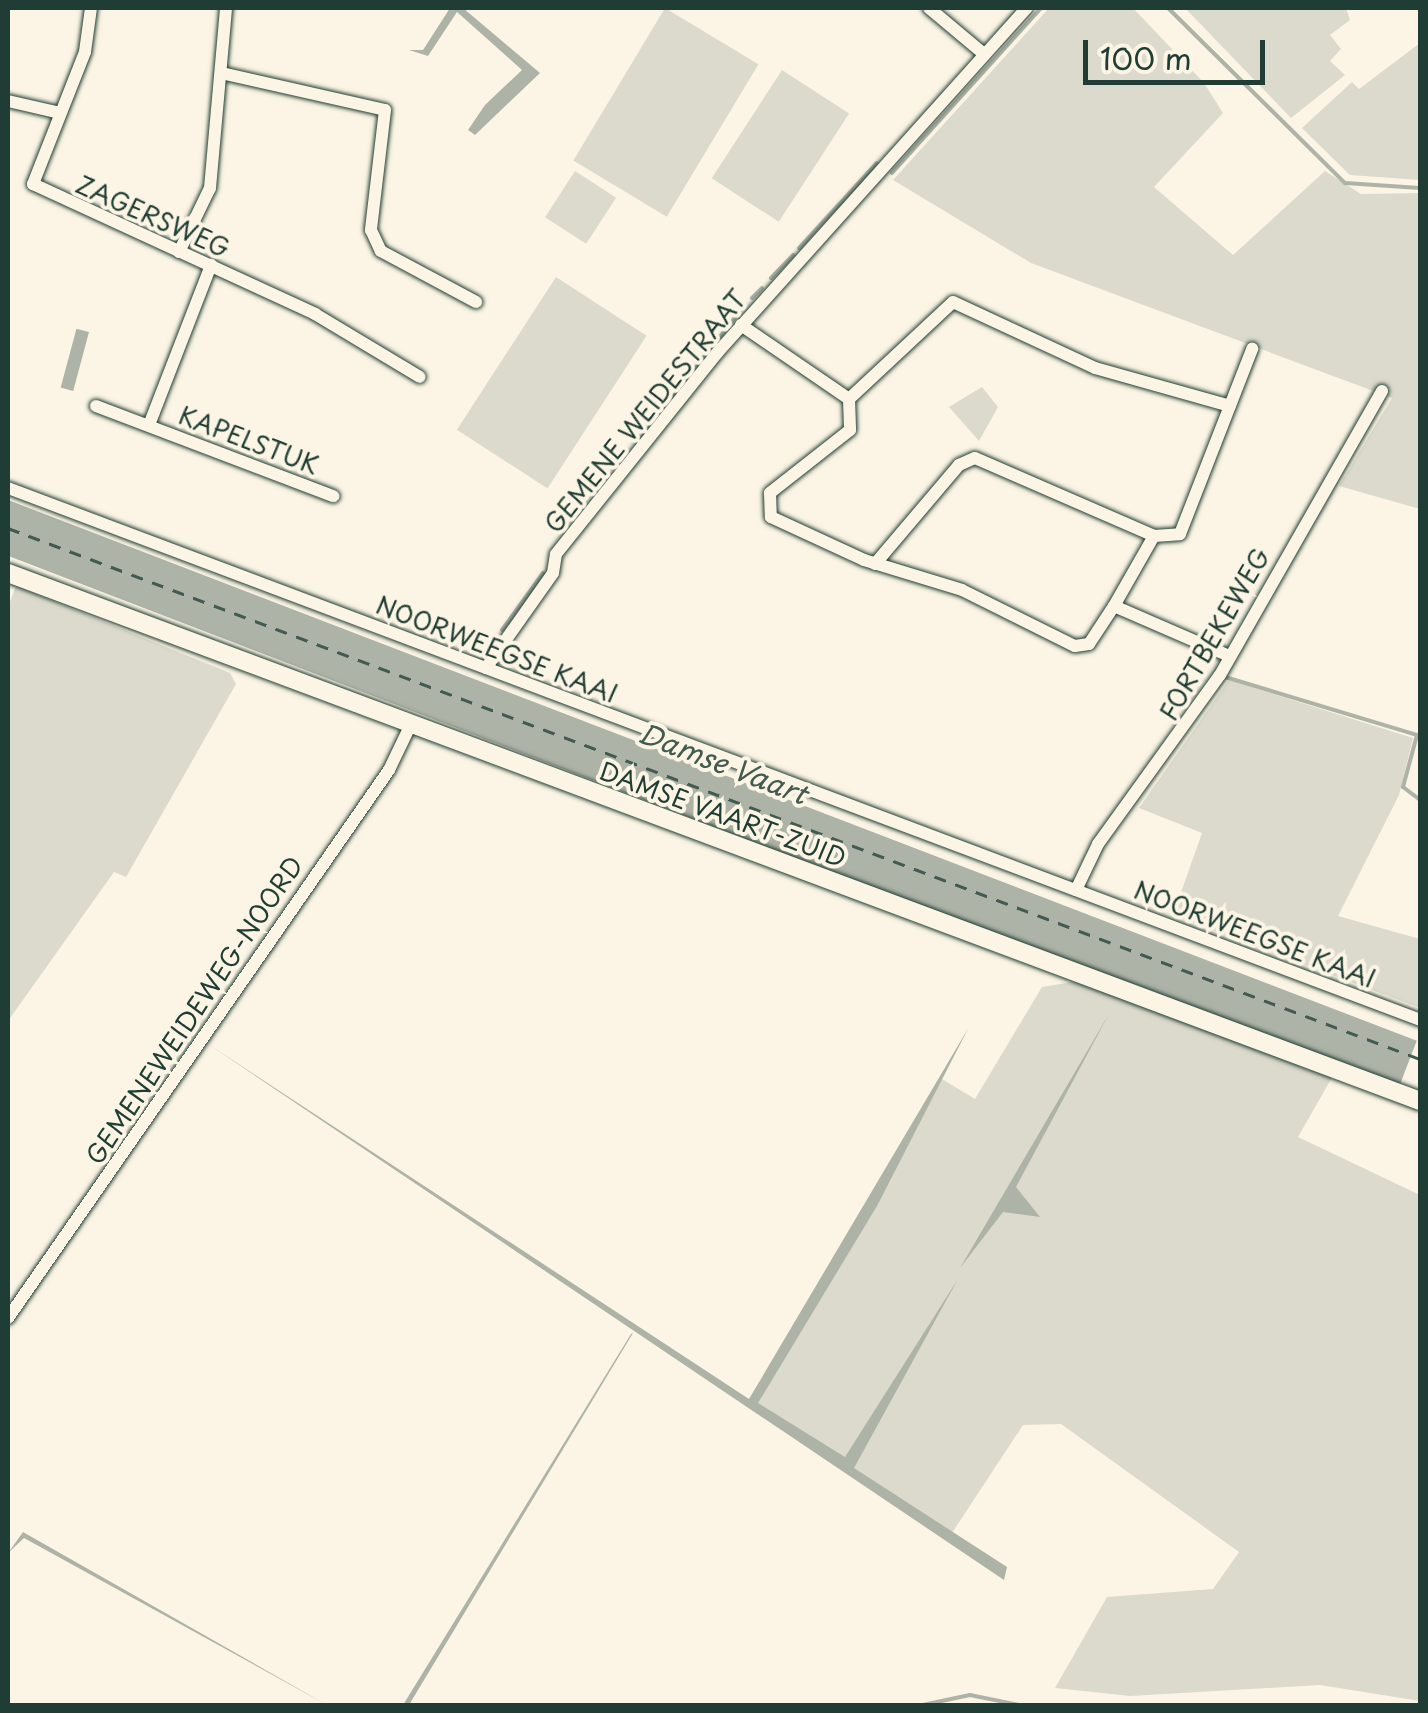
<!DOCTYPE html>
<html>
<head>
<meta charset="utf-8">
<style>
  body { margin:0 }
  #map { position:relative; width:1428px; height:1713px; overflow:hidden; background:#fcf5e5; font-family:"Playpen Sans",sans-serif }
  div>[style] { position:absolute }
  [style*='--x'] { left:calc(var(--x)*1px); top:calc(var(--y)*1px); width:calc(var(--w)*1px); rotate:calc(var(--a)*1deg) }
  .green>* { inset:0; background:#dcdacc; transform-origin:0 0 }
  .water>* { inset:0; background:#aeb3a7; transform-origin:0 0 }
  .stream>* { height:4px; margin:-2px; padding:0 2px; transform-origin:2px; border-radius:2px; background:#aeb3a7 }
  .ferry>* { height:2.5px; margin-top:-1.25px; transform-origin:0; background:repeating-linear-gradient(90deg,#435a51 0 12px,transparent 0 22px) }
  .roads { filter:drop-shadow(0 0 2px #1f3d34) drop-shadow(0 0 2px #1f3d34) }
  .street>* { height:12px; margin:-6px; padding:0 6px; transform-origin:6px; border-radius:6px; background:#fcf5e5 }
  .secondary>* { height:18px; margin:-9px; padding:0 9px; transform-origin:9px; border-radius:9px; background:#fcf5e5 }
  span { translate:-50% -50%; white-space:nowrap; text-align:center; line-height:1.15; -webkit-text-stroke:8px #fcf5e5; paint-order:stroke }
  .street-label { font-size:25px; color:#1f3d34 }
  .water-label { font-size:28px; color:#435a51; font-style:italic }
  .frame { position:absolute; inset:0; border:10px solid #1f3d34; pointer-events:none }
  .scale { position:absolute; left:1083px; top:40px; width:182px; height:45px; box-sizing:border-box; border:5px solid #1f3d34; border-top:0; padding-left:12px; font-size:30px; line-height:35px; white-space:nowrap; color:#1f3d34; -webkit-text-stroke:8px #fcf5e5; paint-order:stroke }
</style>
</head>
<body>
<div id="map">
  <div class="green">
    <div style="left:665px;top:8px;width:109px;height:178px;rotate:31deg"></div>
    <div style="clip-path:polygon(1049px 8px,1133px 8px,1204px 83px,1223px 113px,1154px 187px,1233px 255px,1325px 171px,1361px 194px,1420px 193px,1420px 509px,1339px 486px,1392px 398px,1031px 263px,893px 180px)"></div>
    <div style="clip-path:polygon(1185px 8px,1346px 8px,1350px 20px,1330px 35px,1341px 49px,1330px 61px,1345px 75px,1291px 118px)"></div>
    <div style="clip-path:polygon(1420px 43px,1420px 180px,1350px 175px,1302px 128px,1352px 82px,1359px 89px)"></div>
    <div style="left:782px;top:70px;width:80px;height:129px;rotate:33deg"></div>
    <div style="left:575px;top:171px;width:49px;height:55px;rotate:33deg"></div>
    <div style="left:556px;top:277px;width:108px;height:182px;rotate:33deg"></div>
    <div style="clip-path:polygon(982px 387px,998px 407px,979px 441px,949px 407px)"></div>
    <div style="clip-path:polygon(16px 586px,230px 673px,236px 684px,126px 877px,114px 872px,8px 1021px,8px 607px)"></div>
    <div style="clip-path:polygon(1229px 680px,1413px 738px,1399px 795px,1338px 916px,1420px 939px,1420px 1008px,1173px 915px,1202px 833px,1139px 808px)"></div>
    <div style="clip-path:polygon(1084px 980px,1334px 1074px,1298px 1137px,1420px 1195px,1420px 1701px,1320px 1685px,1130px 1696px,1055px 1688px,1107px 1597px,1213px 1589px,1239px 1552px,1061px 1424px,1023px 1425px,948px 1539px,754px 1403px,942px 1079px,975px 1099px,1042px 987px)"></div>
  </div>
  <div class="water">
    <div style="clip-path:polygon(450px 8px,463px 8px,540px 73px,475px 135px,468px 130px,485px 105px,522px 70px,457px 12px,428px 56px,409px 50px,423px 50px)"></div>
    <div style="left:89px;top:332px;width:61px;height:13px;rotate:105deg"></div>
    <div style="left:8px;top:500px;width:1509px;height:52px;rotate:21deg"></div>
    <div style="clip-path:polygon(1109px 1014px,1016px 1187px,1040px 1217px,1003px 1212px,960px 1268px)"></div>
    <div style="clip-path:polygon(969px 1027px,877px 1206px,758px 1403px,845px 1457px,958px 1279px,854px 1468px,1007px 1567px,1004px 1580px,208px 1044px,749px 1399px)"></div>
    <div style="clip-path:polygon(633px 1333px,409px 1705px,403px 1705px,631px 1334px)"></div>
    <div style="clip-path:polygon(23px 1532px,327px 1705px,24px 1538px,8px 1553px)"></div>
  </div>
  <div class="stream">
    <div style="--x:1168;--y:8;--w:249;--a:44.7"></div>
    <div style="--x:1345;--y:183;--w:75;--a:3.8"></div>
    <div style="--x:892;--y:173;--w:222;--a:-47.9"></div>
    <div style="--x:799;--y:248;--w:115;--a:-47.5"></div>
    <div style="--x:771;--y:278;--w:32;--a:-46"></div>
    <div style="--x:752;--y:298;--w:14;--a:-45"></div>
    <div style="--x:639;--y:441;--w:165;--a:-52.2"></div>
    <div style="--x:502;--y:630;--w:70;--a:-54.3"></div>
    <div style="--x:1225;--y:677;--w:201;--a:16.8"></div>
    <div style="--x:1417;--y:735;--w:54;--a:105.1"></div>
    <div style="--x:1403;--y:787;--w:21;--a:37"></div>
    <div style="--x:918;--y:1706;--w:53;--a:-11.9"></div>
    <div style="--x:970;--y:1695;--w:55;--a:11.5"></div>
  </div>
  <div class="ferry">
    <div style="--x:8;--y:528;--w:1509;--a:20.61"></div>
  </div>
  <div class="roads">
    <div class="street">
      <div style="--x:91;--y:8;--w:44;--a:97.8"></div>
      <div style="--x:85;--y:52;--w:142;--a:111.5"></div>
      <div style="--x:33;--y:184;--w:311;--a:24.7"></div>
      <div style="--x:315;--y:314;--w:122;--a:31"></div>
      <div style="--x:929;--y:8;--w:72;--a:39.9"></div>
      <div style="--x:221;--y:73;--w:168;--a:12.7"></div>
      <div style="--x:385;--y:110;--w:121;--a:96.7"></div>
      <div style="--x:371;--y:230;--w:23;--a:65"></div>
      <div style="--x:381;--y:251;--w:108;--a:28.2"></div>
      <div style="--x:8;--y:101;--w:53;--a:13"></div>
      <div style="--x:179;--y:252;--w:71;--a:-64.2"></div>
      <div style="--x:210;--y:188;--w:181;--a:-84.9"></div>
      <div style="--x:741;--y:325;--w:131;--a:34.4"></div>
      <div style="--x:849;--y:399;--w:31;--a:88"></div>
      <div style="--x:850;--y:430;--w:102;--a:141.8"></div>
      <div style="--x:770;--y:493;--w:24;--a:88"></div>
      <div style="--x:771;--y:517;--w:102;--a:24.8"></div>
      <div style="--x:864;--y:560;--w:102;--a:17"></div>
      <div style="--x:962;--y:590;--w:126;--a:26.4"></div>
      <div style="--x:1075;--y:646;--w:14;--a:-8"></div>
      <div style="--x:1089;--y:644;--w:45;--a:-56.7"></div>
      <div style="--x:1114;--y:606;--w:125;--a:23.5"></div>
      <div style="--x:849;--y:399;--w:142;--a:-43"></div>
      <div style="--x:953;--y:302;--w:157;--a:24.9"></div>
      <div style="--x:1095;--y:368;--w:140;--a:15.7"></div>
      <div style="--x:96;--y:406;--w:254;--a:20.8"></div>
      <div style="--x:149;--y:425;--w:172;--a:-68.8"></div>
      <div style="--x:8;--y:488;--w:1509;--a:20.64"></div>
      <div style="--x:875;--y:564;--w:130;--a:-49.7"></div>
      <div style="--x:959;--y:465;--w:17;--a:-24"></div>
      <div style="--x:975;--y:458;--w:195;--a:23.5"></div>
      <div style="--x:1114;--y:606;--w:81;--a:-60.3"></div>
      <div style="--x:1154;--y:536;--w:26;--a:-4"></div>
      <div style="--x:1180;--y:534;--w:199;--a:-68.7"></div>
      <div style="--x:486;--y:668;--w:116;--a:-54.8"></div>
      <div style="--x:553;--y:573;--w:19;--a:-81"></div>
      <div style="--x:556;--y:554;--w:258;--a:-51.3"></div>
      <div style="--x:717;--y:353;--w:464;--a:-48.1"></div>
      <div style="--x:1076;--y:890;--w:51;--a:-64.4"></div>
      <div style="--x:1098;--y:844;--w:208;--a:-54.2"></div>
      <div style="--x:1220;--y:675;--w:327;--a:-60.3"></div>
      <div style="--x:8;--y:1318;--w:667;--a:-55.19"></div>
      <div style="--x:389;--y:770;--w:51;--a:-64.4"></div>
    </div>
    <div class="secondary">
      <div style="--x:8;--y:573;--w:1507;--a:20.5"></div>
    </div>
  </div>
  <div class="street-label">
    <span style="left:153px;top:216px;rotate:24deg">ZAGERSWEG</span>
    <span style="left:645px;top:411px;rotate:-51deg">GEMENE WEIDESTRAAT</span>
    <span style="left:249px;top:440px;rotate:21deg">KAPELSTUK</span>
    <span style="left:1214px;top:634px;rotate:-60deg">FORTBEKEWEG</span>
    <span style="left:497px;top:649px;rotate:21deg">NOORWEEGSE KAAI</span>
    <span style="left:723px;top:814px;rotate:20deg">DAMSE VAART-ZUID</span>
    <span style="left:1255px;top:934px;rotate:21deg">NOORWEEGSE KAAI</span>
    <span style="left:194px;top:1010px;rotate:-56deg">GEMENEWEIDEWEG-NOORD</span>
  </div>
  <div class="water-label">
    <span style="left:723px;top:763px;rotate:21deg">Damse Vaart</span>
  </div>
  <div class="frame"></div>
  <div class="scale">100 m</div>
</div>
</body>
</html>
